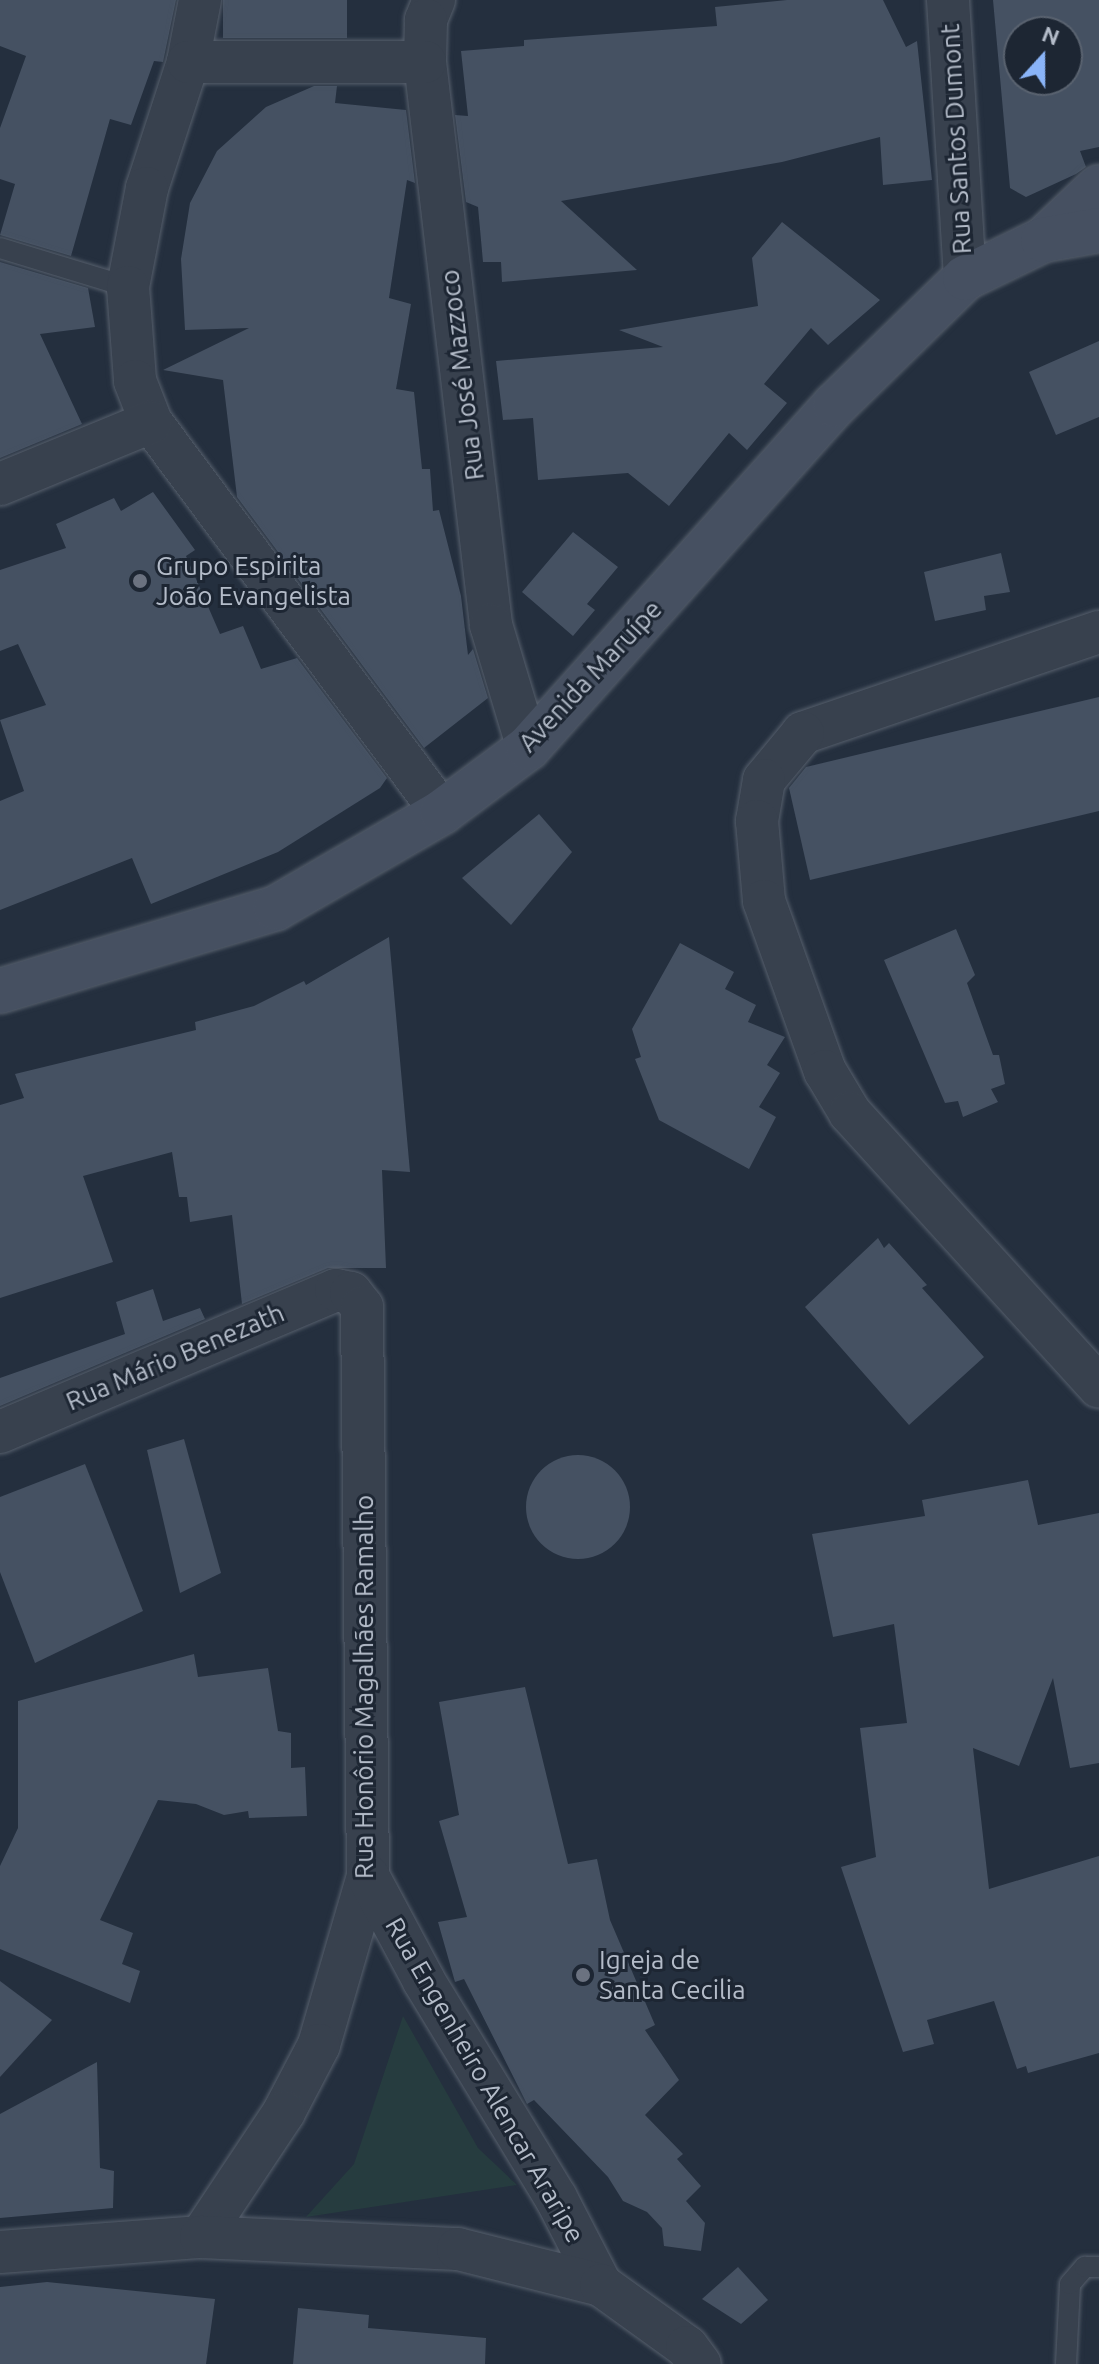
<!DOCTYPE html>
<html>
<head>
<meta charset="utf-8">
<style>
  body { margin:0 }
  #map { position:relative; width:1099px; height:2364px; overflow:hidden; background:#242f3e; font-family:Ubuntu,sans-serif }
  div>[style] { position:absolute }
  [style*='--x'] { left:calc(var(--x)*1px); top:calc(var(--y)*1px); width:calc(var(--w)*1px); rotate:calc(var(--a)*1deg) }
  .green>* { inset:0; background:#263c3f }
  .building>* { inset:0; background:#455162; transform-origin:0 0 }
  .round { border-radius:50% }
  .roads { filter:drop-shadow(0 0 2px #565f6c) drop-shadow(0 0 2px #565f6c) }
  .lane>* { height:20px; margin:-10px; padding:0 10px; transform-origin:10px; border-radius:10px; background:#38414e }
  .street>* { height:42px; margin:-21px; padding:0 21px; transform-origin:21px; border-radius:21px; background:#38414e }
  .secondary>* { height:44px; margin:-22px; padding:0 22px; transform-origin:22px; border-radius:22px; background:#465061 }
  .dots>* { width:22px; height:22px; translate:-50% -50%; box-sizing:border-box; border:4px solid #1d2633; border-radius:50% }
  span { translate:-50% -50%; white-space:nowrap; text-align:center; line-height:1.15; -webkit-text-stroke:6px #1d2633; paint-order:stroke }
  .street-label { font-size:26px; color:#b4bcc9 }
  .poi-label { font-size:26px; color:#b4bcc9 }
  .left { translate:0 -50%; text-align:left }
  .north { position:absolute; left:1003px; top:16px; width:80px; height:80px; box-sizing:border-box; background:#1d2633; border:2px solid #59626f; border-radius:50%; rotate:21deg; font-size:22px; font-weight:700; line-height:32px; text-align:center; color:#b4bcc9 }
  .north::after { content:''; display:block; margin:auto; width:28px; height:36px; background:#8ab4f8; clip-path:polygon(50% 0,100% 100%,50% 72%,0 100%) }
</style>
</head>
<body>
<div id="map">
  <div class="green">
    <div style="clip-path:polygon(403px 2016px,478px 2148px,517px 2185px,306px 2217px,354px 2164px)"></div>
  </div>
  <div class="building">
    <div style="clip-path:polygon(0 0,176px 0,163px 62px,154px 61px,131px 125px,110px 119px,71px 256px,0 235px,15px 184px,0 179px,0 128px,26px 56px,0 46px)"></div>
    <div style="left:223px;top:0;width:124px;height:38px"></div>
    <div style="clip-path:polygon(787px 0,883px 0,906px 47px,917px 41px,932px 180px,883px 185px,880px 137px,782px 162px,561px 201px,637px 270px,502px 282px,501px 262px,483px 262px,478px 207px,466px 202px,455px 115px,468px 116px,461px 51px,524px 46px,524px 40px,717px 26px,715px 7px)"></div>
    <div style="clip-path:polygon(evenodd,993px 0,1099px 0,1099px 147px,1080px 151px,1086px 167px,1076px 174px,1026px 197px,1010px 188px,993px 0,1019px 32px,1067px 32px,1067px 80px,1019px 80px,1019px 32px)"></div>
    <div style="clip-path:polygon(314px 86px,337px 86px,335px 103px,406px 110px,415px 183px,407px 180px,389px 298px,411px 304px,396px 389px,414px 392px,422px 469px,430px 469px,433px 511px,439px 510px,461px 596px,468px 655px,473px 649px,488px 698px,424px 748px,237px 497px,223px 380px,163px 370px,249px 328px,185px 330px,181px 259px,190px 203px,217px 151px,266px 107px)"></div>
    <div style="clip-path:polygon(782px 222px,880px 300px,828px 345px,811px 328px,764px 384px,787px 403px,747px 450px,729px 433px,669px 506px,628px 473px,538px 480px,533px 418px,503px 420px,496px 361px,663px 347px,619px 330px,758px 306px,752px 258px)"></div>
    <div style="clip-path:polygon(0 262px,88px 288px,95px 327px,40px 334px,82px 424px,0 458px)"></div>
    <div style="clip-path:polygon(1099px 341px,1099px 417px,1056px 435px,1029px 372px)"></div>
    <div style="clip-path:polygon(153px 492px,195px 550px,186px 556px,220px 634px,243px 626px,261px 669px,297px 658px,387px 778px,380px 788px,278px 852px,151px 904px,132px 858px,0 910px,0 801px,24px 791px,0 720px,46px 705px,18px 644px,0 651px,0 570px,66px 548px,56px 524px,114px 498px,121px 511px)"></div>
    <div style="clip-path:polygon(573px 532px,618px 567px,587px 604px,595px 610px,573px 636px,522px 592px)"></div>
    <div style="clip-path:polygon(1001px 553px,1010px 592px,984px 596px,986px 610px,935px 621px,924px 572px)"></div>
    <div style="clip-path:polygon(1099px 697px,1099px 811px,810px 880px,789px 788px,806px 767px)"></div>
    <div style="clip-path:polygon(539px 814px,572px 852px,511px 925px,462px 878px)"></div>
    <div style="clip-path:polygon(956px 929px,975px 975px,967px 983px,993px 1055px,999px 1055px,1005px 1084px,991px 1089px,998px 1102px,963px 1117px,958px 1101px,945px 1103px,884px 960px)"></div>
    <div style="clip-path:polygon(389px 937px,410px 1172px,382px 1170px,386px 1268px,328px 1268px,242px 1304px,232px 1215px,190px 1222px,187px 1197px,179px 1197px,172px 1152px,83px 1176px,113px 1262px,0 1298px,0 1105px,24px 1098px,15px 1074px,196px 1030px,195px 1022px,254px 1006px,304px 981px,306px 985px)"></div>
    <div style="clip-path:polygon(680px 943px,734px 972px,725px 989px,756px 1005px,748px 1022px,785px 1037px,767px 1065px,780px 1073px,759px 1107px,776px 1117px,749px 1169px,659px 1120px,635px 1059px,641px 1057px,632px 1029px)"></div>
    <div style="clip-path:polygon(878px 1238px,884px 1248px,889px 1243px,927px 1285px,922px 1288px,984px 1357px,909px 1425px,805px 1307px)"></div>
    <div style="clip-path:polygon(153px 1289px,163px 1321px,200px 1308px,205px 1319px,0 1406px,0 1378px,125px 1334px,116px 1302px)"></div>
    <div style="clip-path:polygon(184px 1439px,221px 1573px,180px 1593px,147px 1450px)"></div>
    <div class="round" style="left:526px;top:1455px;width:104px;height:104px"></div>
    <div style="clip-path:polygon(85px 1464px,143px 1611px,35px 1663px,0 1572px,0 1497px)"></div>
    <div style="clip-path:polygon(1028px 1480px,1038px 1525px,1099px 1513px,1099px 1763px,1070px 1768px,1053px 1678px,1019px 1766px,973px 1748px,989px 1889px,1099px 1856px,1099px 2053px,1028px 2073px,1026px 2066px,1017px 2069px,994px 2001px,927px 2020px,934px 2044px,903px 2052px,841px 1867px,876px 1857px,860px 1728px,907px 1723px,894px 1624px,833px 1637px,812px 1534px,925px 1516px,922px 1500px)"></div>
    <div style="clip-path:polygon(194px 1654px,198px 1677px,268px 1668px,278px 1731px,291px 1733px,291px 1768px,305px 1767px,307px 1816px,249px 1818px,248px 1811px,224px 1815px,196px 1804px,158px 1800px,100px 1920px,133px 1933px,122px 1964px,140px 1971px,130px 2003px,0 1949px,0 1866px,18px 1828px,18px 1701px)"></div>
    <div style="clip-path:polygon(525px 1687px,568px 1864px,597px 1859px,610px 1920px,655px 2025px,645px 2030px,679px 2080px,645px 2115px,683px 2154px,677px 2159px,701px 2186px,686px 2201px,705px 2223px,701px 2251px,664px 2246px,662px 2228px,647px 2212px,623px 2201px,608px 2177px,534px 2100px,527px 2104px,464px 1979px,455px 1982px,438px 1922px,467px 1917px,439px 1821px,459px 1815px,439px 1702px)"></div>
    <div style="clip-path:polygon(0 1981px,52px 2020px,0 2077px)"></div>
    <div style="clip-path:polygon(97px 2062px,100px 2168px,114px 2171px,113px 2208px,0 2218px,0 2114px)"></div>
    <div style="clip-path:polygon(738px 2267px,768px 2300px,741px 2324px,702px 2299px)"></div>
    <div style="clip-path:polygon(47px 2282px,215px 2299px,206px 2364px,0 2364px,0 2287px)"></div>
    <div style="clip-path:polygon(298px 2308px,369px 2315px,368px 2328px,486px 2338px,485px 2364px,293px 2364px)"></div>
  </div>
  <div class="roads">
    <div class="lane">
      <div style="--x:0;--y:248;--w:134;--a:16.9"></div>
      <div style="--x:1066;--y:2364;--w:80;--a:-87.1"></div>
      <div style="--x:1070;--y:2284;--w:23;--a:-49"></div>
      <div style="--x:1085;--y:2267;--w:14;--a:0"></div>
    </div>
    <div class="street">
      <div style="--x:200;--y:0;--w:63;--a:101"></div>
      <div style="--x:188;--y:62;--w:133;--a:108"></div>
      <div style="--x:147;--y:188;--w:101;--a:100.9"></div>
      <div style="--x:128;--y:287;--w:94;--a:85.7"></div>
      <div style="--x:135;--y:381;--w:44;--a:68.7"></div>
      <div style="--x:151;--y:422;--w:487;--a:53.3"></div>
      <div style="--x:434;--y:0;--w:22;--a:112"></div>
      <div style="--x:426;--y:20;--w:42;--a:91.4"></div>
      <div style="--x:425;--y:62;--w:567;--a:83.31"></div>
      <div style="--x:491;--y:625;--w:128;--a:73.3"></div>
      <div style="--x:948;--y:0;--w:279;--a:86.5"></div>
      <div style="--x:188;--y:62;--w:237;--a:0"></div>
      <div style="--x:0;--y:484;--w:163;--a:-22.3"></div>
      <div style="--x:1099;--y:632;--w:313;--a:161.2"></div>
      <div style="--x:803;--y:733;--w:61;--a:129.7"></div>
      <div style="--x:764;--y:780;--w:42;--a:99.7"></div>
      <div style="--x:757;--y:821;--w:80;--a:85"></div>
      <div style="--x:764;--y:901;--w:181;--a:70.3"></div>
      <div style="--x:825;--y:1071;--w:49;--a:59.2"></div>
      <div style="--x:850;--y:1113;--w:370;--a:47.7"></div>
      <div style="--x:0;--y:1432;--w:365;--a:-22.9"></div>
      <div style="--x:336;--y:1290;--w:15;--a:11"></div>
      <div style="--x:351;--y:1293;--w:18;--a:52"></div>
      <div style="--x:362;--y:1307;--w:569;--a:89.4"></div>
      <div style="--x:368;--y:1876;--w:176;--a:106.2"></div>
      <div style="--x:319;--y:2045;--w:76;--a:117.6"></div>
      <div style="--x:284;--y:2112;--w:150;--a:123.6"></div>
      <div style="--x:368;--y:1876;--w:119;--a:61.9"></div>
      <div style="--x:424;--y:1981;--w:254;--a:58.7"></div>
      <div style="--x:556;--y:2198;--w:98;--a:62.7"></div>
      <div style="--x:0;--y:2252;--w:202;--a:-4.3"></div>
      <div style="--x:201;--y:2237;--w:257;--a:2.7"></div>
      <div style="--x:458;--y:2249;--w:147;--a:14.1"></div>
      <div style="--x:601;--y:2285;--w:106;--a:35.8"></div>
      <div style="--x:687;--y:2347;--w:21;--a:53"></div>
    </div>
    <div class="secondary">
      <div style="--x:1043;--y:240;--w:77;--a:-43.4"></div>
      <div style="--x:0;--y:991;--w:288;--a:-16.7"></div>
      <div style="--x:276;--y:908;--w:192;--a:-30"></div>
      <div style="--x:442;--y:812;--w:107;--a:-36.7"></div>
      <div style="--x:528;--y:748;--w:460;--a:-48.2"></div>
      <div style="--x:835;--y:405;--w:182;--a:-44.3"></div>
      <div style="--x:965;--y:278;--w:87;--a:-26"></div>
      <div style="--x:1043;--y:240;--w:57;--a:-10.1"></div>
    </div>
  </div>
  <div class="dots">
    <div style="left:140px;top:581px;background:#6b7280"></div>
    <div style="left:583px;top:1975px;background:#6b7280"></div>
  </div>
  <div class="street-label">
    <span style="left:956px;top:139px;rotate:-93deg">Rua Santos Dumont</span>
    <span style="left:462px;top:375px;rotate:-97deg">Rua José Mazzoco</span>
    <span style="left:590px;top:676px;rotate:-47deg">Avenida Maruípe</span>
    <span style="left:175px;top:1357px;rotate:-23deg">Rua Mário Benezath</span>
    <span style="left:364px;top:1687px;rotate:-90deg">Rua Honôrio Magalhães Ramalho</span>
    <span style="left:485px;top:2080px;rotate:60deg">Rua Engenheiro Alencar Araripe</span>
  </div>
  <div class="poi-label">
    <span class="left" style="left:156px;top:581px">Grupo Espirita<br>João Evangelista</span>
    <span class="left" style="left:599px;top:1975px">Igreja de<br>Santa Cecilia</span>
  </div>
  <div class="north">N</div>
</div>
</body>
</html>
